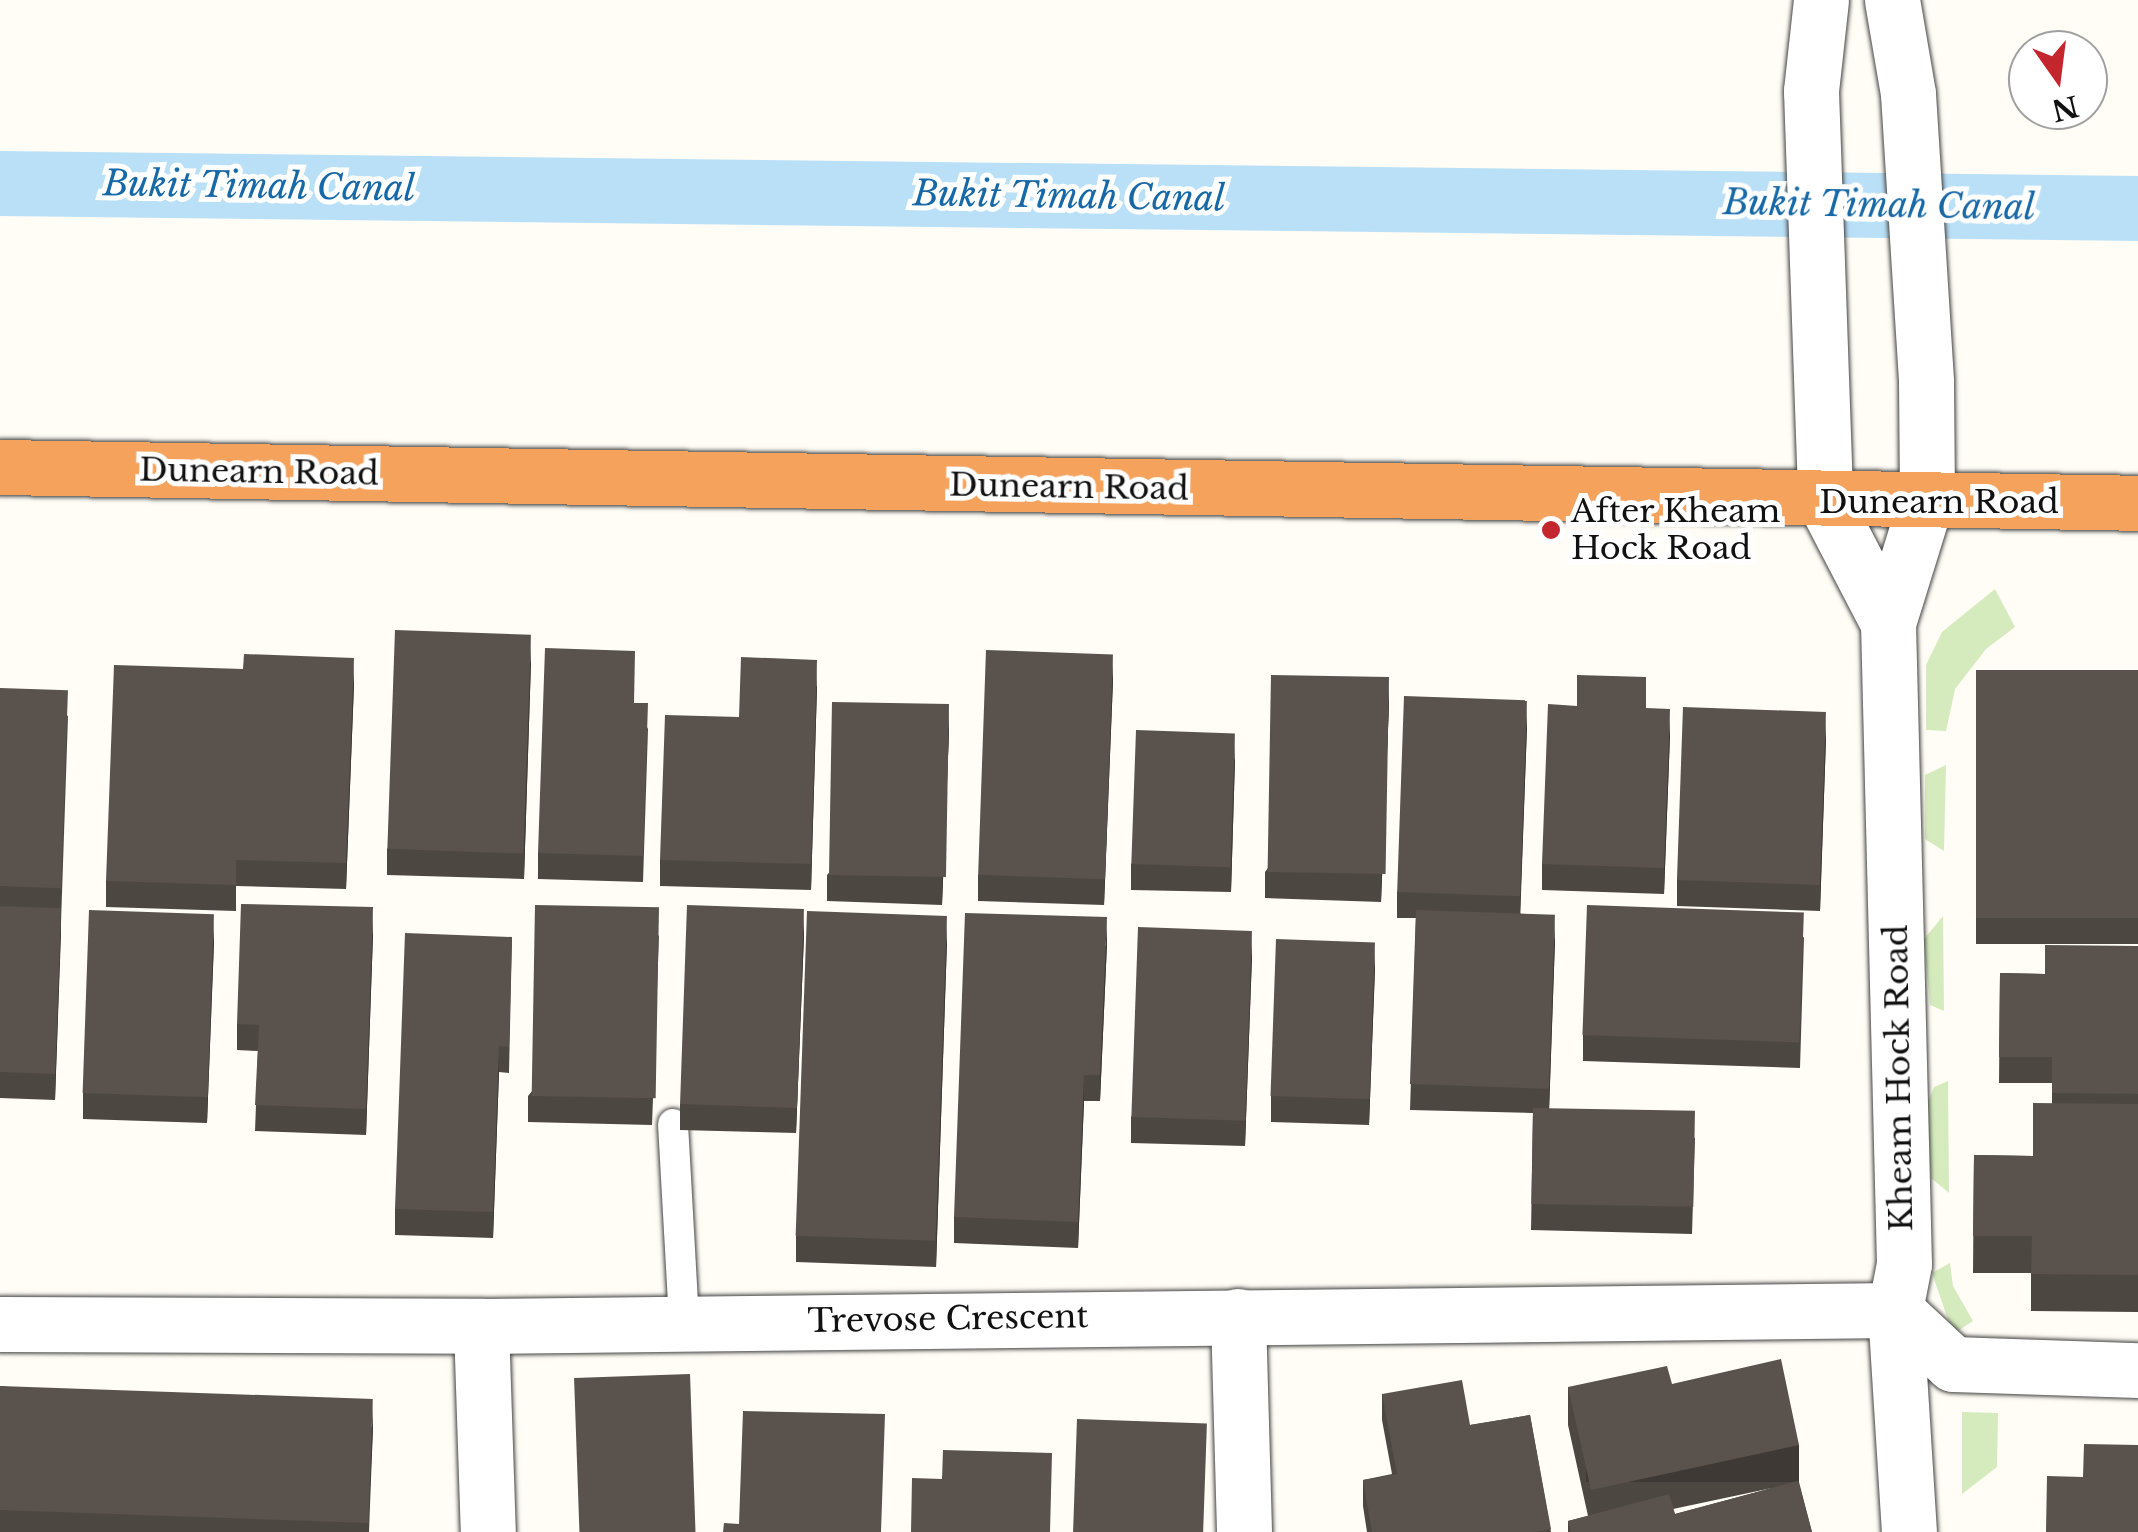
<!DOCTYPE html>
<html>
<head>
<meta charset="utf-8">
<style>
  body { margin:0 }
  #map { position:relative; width:2138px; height:1532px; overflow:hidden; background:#fffdf5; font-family:"Libre Baskerville",serif }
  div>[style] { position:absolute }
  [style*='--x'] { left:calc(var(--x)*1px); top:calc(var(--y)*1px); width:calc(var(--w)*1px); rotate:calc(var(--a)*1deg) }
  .green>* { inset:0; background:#d5ebbd }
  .canal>* { height:65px; margin:-32.5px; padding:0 32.5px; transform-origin:32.5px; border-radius:32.5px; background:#b9e0f7 }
  .roads { filter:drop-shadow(0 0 2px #444) drop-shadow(0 0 2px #444) }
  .lane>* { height:30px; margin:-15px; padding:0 15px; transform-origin:15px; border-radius:15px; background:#fff }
  .street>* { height:55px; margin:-27.5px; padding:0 27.5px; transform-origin:27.5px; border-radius:27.5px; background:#fff }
  .highway>* { height:55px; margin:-27.5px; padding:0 27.5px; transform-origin:27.5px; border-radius:27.5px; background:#f5a25d }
  .wall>* { inset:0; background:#4d4742; transform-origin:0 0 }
  .shaded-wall>* { inset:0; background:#3f3936; transform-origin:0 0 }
  .building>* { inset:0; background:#5a524d; transform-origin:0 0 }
  .dots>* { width:28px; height:28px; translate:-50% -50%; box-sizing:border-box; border:5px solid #fff; border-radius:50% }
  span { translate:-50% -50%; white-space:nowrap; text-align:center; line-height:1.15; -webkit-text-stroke:10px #fff; paint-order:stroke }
  .street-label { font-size:32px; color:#111 }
  .poi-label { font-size:32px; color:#111 }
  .left { translate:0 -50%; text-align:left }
  .water-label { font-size:35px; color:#1768a6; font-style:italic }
  .north { position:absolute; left:2008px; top:30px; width:100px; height:100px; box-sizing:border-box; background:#fff; border:2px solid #a0a0a0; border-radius:50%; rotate:166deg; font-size:28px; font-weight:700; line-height:40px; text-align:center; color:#111 }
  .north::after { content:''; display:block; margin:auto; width:35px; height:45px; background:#c4262e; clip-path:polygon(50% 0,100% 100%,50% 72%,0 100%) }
</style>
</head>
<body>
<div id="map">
  <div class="green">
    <div style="clip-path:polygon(1995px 589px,2015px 627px,1986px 649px,1955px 689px,1946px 731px,1926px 730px,1926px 665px,1942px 632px)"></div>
    <div style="clip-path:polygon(1946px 765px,1944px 851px,1925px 839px,1925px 775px)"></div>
    <div style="clip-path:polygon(1943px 916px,1944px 1011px,1930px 1005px,1924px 939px)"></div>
    <div style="clip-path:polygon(1948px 1081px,1949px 1193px,1931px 1178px,1927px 1105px,1934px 1087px)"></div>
    <div style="clip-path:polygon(1950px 1263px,1953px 1286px,1973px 1321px,1953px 1334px,1932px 1273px)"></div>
    <div style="clip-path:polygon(1962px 1412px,1998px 1413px,1997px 1467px,1962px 1494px)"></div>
  </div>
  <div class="canal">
    <div style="--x:0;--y:183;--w:2138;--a:0.67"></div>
  </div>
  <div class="roads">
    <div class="lane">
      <div style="--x:673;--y:1124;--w:198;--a:86.8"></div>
    </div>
    <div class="street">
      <div style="--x:1821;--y:0;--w:92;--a:96.3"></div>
      <div style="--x:1811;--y:91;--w:411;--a:88"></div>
      <div style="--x:1825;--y:502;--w:136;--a:62.5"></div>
      <div style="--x:1892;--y:0;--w:95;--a:80.3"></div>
      <div style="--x:1908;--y:94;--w:289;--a:86.4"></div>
      <div style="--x:1926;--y:382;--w:115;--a:89.5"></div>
      <div style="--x:1927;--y:497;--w:132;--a:107.2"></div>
      <div style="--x:1888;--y:623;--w:641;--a:88.57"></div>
      <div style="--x:1904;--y:1264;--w:47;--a:101.1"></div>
      <div style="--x:1895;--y:1310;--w:222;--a:86.4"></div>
      <div style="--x:1895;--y:1310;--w:79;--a:43"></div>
      <div style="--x:1953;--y:1364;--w:185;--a:1.9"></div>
      <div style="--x:1238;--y:1316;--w:216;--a:88.4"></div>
      <div style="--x:0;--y:1324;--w:481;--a:0.2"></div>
      <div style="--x:481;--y:1326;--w:1414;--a:-0.65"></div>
      <div style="--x:481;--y:1326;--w:206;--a:88.1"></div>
    </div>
    <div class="highway">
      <div style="--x:0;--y:467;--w:2138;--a:0.96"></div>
    </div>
  </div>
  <div class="wall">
    <div style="clip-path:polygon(531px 661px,524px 879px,387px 875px,387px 849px)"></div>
    <div style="left:1976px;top:670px;width:162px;height:274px"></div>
    <div style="clip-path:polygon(1113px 680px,1104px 905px,978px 901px,978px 875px)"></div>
    <div style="clip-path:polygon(354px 684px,346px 889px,236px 886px,236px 911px,106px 907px,106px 881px)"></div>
    <div style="clip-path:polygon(817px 686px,811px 890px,660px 886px,660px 860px,739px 717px)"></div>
    <div style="clip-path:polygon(0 688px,68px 716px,55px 1100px,0 1098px)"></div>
    <div style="clip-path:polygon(634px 703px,648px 729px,643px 882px,538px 879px,538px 853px)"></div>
    <div style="clip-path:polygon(1389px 704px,1381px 902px,1265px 898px,1265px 872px)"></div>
    <div style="clip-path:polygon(1646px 708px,1670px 735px,1664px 894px,1542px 890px,1542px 864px)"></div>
    <div style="clip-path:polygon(1527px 726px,1520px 913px,1555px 940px,1549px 1109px,1695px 1138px,1692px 1234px,1531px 1230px,1533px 1113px,1410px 1110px,1416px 918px,1397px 918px,1397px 892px)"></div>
    <div style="clip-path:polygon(949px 732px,942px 905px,827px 901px,827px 875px)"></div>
    <div style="clip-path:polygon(1826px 738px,1820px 911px,1677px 906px,1677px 880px)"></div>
    <div style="clip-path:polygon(1235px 759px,1231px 892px,1131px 890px,1131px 864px)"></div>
    <div style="clip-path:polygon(373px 934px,366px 1135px,255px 1131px,258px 1051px,237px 1050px,237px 1024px)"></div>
    <div style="clip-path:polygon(659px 935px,652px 1125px,528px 1122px,528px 1096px)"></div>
    <div style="clip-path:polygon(804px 935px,796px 1133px,680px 1130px,680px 1104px)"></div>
    <div style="clip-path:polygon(512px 937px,509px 1073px,499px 1072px,493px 1238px,395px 1235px,395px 1209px)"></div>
    <div style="clip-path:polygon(1804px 937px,1800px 1068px,1583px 1061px,1583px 1035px)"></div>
    <div style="clip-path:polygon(214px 941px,207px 1123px,83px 1119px,83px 1093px)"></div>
    <div style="clip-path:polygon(947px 941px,936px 1267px,796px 1262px,796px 1236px)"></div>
    <div style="clip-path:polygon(1107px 943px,1100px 1101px,1084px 1101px,1078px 1248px,954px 1243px,954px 1217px)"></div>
    <div style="clip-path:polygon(2138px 946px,2138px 1312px,2031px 1311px,2031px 1273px,1973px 1273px,1974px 1155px,2033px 1156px,2052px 1104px,2052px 1083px,1999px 1083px,2000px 973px,2045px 974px)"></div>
    <div style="clip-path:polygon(1252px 956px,1245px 1146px,1131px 1143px,1131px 1117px)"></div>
    <div style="clip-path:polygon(1375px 968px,1369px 1125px,1271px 1122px,1271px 1096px)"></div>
    <div style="clip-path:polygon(evenodd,1672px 1384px,1799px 1482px,1812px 1532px,1568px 1532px,1568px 1521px,1588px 1516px,1568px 1425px,1568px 1387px,1672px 1384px,1772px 1488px,1675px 1514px,1673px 1509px,1772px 1488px)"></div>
    <div style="clip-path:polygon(0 1386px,373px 1427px,369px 1532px,0 1532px)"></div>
    <div style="clip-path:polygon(1382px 1394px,1470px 1425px,1530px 1415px,1551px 1532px,1367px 1532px,1363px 1506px,1363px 1480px,1392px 1474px,1382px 1420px)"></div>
  </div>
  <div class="shaded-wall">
    <div style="clip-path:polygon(531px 635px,531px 661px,524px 879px,524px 853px)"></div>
    <div style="clip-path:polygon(1113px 654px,1113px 680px,1104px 905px,1104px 879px)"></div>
    <div style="clip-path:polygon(354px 658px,354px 684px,346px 889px,346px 863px)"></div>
    <div style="clip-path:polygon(817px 660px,817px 686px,811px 890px,811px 864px)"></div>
    <div style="clip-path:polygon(1389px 678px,1389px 704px,1381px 902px,1381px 876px)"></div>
    <div style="clip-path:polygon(1527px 700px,1527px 726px,1520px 922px,1520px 895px)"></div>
    <div style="clip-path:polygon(949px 705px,949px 732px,942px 905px,942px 878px)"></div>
    <div style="clip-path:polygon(1670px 709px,1670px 735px,1664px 894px,1664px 868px)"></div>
    <div style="clip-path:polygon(1826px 711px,1826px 738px,1820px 911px,1820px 885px)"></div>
    <div style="clip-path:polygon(1235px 733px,1235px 759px,1231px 892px,1231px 866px)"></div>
    <div style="clip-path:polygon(373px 907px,373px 934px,366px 1135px,366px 1109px)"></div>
    <div style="clip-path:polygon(61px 908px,61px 934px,55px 1100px,55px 1074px)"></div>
    <div style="clip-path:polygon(804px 909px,804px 935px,796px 1133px,796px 1107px)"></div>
    <div style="clip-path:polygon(1555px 914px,1555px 940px,1549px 1114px,1549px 1088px)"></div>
    <div style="clip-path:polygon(214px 915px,214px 941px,207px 1123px,207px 1097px)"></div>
    <div style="clip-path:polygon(947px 915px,947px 941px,936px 1267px,936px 1241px)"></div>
    <div style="clip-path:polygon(1107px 917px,1107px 943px,1100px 1101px,1100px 1075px)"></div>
    <div style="clip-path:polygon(1252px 930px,1252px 956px,1245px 1146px,1245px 1119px)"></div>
    <div style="clip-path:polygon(1375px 942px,1375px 968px,1369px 1125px,1369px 1099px)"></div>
    <div style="clip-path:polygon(499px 1046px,499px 1072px,493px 1238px,493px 1212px)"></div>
    <div style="clip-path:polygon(1084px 1075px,1084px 1101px,1078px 1248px,1078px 1222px)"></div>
    <div style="clip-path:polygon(373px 1401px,373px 1427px,368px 1532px)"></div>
    <div style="left:1799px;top:1445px;width:37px;height:213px;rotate:90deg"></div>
  </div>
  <div class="building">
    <div style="left:395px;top:630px;width:136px;height:219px;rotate:2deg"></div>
    <div style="clip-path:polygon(545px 648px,635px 651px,634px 703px,648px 703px,643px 856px,538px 853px)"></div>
    <div style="left:986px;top:650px;width:127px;height:225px;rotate:2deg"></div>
    <div style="clip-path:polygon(244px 654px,354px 658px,346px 863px,236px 860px,236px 885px,106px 881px,114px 665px,243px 669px)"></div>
    <div style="clip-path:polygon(741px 657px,817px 660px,811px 864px,660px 860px,665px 715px,739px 717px)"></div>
    <div style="left:1976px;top:670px;width:162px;height:248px"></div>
    <div style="left:1271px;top:675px;width:118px;height:197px;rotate:1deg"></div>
    <div style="clip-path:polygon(1577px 675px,1646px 677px,1646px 708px,1670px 709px,1664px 868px,1542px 864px,1548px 704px,1577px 706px)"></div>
    <div style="left:0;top:688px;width:68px;height:198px;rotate:2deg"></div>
    <div style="left:1404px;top:696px;width:123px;height:196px;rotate:2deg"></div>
    <div style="left:832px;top:702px;width:117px;height:173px;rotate:1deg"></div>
    <div style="left:1683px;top:707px;width:143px;height:173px;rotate:2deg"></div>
    <div style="left:1136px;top:730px;width:99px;height:134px;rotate:2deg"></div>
    <div style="clip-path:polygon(241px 904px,373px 907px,366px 1109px,255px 1105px,259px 1025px,237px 1024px)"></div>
    <div style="left:535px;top:905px;width:124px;height:191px;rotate:1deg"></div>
    <div style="left:687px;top:905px;width:117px;height:199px;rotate:2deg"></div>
    <div style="left:1587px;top:905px;width:217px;height:130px;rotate:2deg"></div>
    <div style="left:0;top:906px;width:61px;height:166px;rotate:2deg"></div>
    <div style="left:89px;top:910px;width:125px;height:183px;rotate:2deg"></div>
    <div style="left:1416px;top:910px;width:139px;height:174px;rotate:2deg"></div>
    <div style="left:807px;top:911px;width:140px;height:325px;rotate:2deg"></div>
    <div style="clip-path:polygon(965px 913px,1107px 917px,1100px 1075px,1084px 1075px,1078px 1222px,954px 1217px)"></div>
    <div style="left:1138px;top:927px;width:114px;height:190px;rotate:2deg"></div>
    <div style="clip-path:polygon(405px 933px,512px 937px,509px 1047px,499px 1046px,493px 1212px,395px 1209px)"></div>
    <div style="left:1276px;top:939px;width:99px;height:157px;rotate:2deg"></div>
    <div style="clip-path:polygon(2045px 945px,2138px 946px,2138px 1094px,2052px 1093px,2052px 1057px,1999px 1057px,2000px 973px,2045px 974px)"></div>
    <div style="clip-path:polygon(2033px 1103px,2138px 1104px,2138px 1275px,2031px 1274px,2032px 1236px,1973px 1236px,1974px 1155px,2033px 1156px)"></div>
    <div style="left:1533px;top:1108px;width:162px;height:96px;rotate:1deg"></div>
    <div style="clip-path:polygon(1781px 1359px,1799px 1445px,1591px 1490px,1568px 1387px,1667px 1366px,1672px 1384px)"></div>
    <div style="left:690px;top:1374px;width:158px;height:116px;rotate:88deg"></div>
    <div style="clip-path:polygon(1462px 1380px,1470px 1425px,1530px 1415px,1551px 1529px,1535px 1532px,1372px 1532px,1363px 1480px,1397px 1474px,1382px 1394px)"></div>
    <div style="left:0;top:1386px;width:373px;height:124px;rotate:2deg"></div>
    <div style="clip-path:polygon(743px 1411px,885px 1414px,881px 1532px,723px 1532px,724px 1523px,739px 1524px)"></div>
    <div style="left:1077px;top:1419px;width:130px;height:113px;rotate:2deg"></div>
    <div style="clip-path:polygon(2084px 1444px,2138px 1445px,2138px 1532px,2046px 1532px,2047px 1476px,2083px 1477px)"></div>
    <div style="clip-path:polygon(943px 1450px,1052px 1453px,1050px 1532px,911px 1532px,912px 1478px,942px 1479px)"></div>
    <div style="clip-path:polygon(1798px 1481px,1812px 1532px,1571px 1532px,1568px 1521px,1669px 1494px,1675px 1514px)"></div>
  </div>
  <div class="dots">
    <div style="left:1551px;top:530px;background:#c4262e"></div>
  </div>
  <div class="street-label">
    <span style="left:259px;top:472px;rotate:1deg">Dunearn Road</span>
    <span style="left:1069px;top:487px;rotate:1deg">Dunearn Road</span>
    <span style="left:1939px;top:502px">Dunearn Road</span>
    <span style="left:1899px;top:1078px;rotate:-91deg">Kheam Hock Road</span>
    <span style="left:948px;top:1319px;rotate:-1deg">Trevose Crescent</span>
  </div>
  <div class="poi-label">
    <span class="left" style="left:1571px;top:530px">After Kheam<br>Hock Road</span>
  </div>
  <div class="water-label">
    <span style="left:259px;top:186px;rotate:1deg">Bukit Timah Canal</span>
    <span style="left:1069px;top:196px;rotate:1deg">Bukit Timah Canal</span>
    <span style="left:1879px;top:205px;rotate:1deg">Bukit Timah Canal</span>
  </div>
  <div class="north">N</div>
</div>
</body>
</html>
